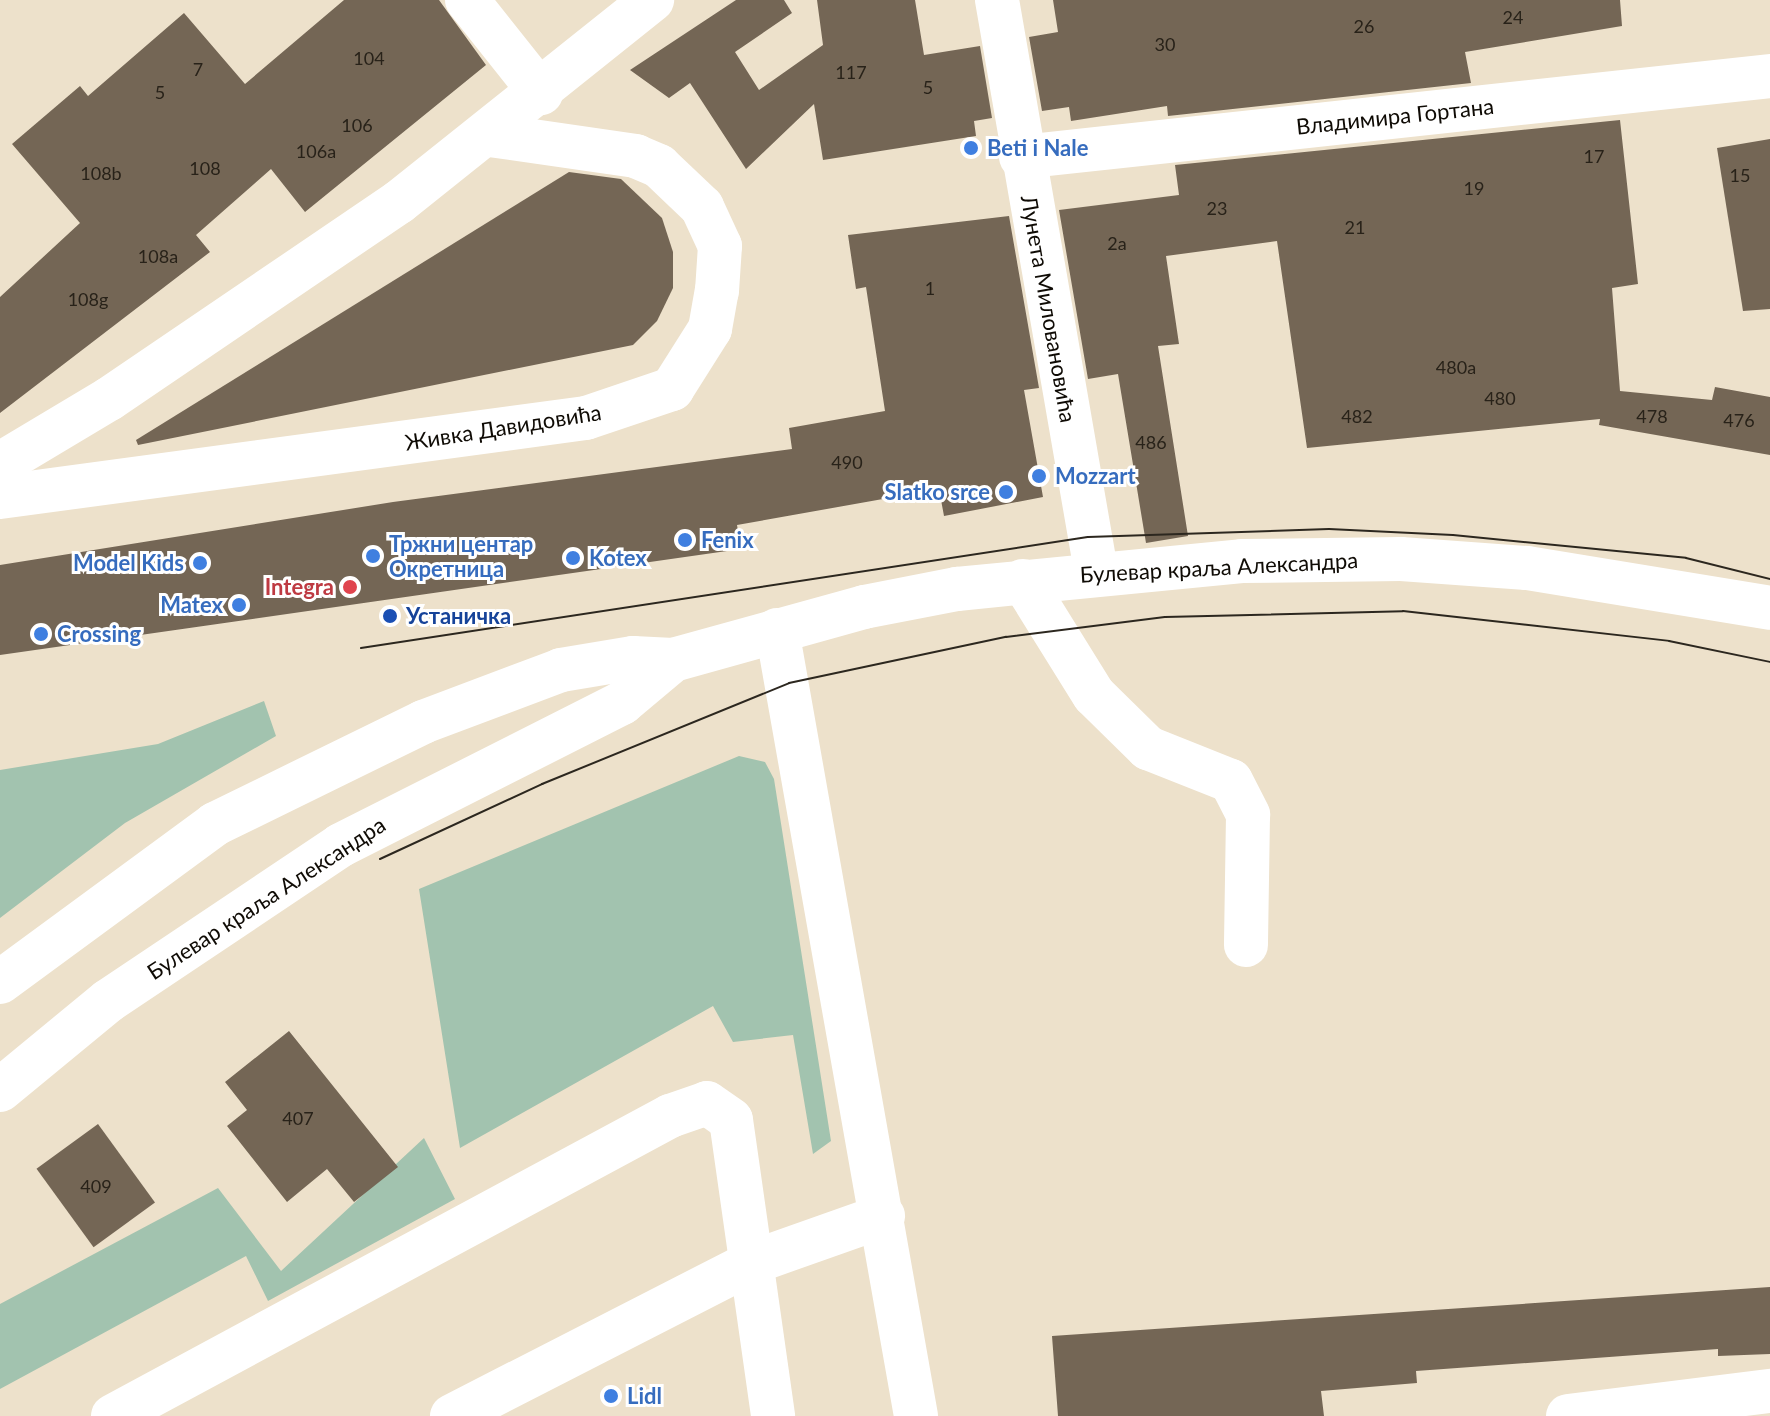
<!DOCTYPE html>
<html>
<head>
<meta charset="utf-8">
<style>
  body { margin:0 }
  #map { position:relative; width:1770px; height:1416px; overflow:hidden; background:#ede1cb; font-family:Lato,sans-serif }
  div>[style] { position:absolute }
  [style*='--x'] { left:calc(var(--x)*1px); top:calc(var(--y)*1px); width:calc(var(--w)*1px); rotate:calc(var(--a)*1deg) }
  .green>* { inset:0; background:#a2c3af }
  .building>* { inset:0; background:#746655; transform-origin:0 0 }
  .minor>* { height:44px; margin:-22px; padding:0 22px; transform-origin:22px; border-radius:22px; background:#fff }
  .major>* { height:44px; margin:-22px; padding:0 22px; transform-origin:22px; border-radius:22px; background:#fff }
  .tram>* { height:2px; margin:-1px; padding:0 1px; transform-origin:1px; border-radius:1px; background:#2c271f }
  .dots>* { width:22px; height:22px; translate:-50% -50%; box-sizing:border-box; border:4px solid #fff; border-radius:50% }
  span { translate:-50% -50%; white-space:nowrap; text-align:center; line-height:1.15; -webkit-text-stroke:6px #fff; paint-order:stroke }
  .number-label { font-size:18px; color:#282219 }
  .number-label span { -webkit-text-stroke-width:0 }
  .street-label { font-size:22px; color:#0f0b05 }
  .shop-label { font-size:22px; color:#366cbe; font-weight:700 }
  .left { translate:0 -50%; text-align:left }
  .right { translate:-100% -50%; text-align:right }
  .health-label { font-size:22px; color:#be3a42; font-weight:700 }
  .transit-label { font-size:22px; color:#164399; font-weight:700 }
</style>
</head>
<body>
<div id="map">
  <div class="green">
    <div style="clip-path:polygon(264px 701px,276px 736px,125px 823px,0 918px,0 770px,158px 744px)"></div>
    <div style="clip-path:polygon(739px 756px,765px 762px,774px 779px,831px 1141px,813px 1154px,793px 1035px,733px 1042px,713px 1006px,460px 1148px,419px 889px)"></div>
    <div style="clip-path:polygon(424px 1138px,455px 1199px,268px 1301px,246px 1256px,0 1389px,0 1304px,218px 1188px,281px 1271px)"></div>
  </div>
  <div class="building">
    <div style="clip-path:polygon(344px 0,439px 0,486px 65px,305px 212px,271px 169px,196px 235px,210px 252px,0 413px,0 297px,80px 223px,12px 144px,80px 86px,88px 96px,184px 13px,245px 84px)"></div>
    <div style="clip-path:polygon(736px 0,784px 0,792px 13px,735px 52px,759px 90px,823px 45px,817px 0,915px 0,924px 55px,980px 46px,992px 118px,974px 121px,976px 136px,823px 160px,814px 104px,746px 169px,690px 83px,669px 98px,630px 70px)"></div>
    <div style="clip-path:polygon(1053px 0,1620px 0,1622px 26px,1465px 52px,1471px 83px,1168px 116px,1167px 106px,1071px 121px,1069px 107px,1042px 111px,1029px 37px,1058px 32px)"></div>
    <div style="clip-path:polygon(1620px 120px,1638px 284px,1612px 288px,1620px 391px,1712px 400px,1715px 387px,1770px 397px,1770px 455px,1599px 425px,1600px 419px,1307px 448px,1277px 241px,1166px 256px,1179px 344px,1158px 346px,1188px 536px,1146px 543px,1118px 374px,1088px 379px,1059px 210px,1179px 195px,1175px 165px)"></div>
    <div style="clip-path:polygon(1770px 139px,1770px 309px,1743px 311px,1717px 148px)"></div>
    <div style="clip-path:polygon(569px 172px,621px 179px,662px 218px,673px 252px,673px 288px,657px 321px,633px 345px,138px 445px,136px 440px)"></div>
    <div style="clip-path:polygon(1009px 216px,1039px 388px,1024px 390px,1043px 497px,944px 516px,939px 489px,737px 525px,741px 549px,0 655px,0 565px,393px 502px,792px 449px,789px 428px,885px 411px,866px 287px,856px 289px,848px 235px)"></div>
    <div style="clip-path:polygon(289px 1031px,398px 1167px,354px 1202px,327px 1169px,287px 1202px,227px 1126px,247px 1110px,225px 1082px)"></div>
    <div style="left:98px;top:1124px;width:97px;height:76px;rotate:54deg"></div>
    <div style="clip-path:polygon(1770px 1287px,1770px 1354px,1718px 1356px,1718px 1349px,1416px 1371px,1417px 1383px,1321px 1391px,1324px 1416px,1058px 1416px,1052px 1336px)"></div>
  </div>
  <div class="minor">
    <div style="--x:467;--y:0;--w:119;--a:51.5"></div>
    <div style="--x:997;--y:0;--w:580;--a:80.16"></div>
    <div style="--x:1021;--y:157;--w:753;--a:-6.17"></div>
    <div style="--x:0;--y:464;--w:127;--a:-30.8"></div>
    <div style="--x:109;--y:399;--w:351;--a:-34.2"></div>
    <div style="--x:399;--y:202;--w:324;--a:-38.6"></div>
    <div style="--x:0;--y:497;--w:591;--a:-7.68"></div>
    <div style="--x:586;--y:418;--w:91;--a:-18.6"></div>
    <div style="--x:672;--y:389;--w:71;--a:-57.7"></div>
    <div style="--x:710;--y:329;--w:39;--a:-80"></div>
    <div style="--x:717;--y:291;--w:45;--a:-86.2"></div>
    <div style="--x:720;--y:246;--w:43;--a:-114.8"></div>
    <div style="--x:702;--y:207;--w:59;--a:-136.4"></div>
    <div style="--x:659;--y:166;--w:25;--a:-157"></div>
    <div style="--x:636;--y:156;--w:148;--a:-171.8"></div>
    <div style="--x:1023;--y:581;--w:134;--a:58.1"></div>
    <div style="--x:1094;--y:695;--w:76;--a:44.5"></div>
    <div style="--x:1148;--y:748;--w:89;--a:21.7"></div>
    <div style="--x:1231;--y:781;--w:38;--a:63"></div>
    <div style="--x:1248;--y:815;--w:130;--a:90.9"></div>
    <div style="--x:777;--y:630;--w:798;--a:79.97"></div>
    <div style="--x:113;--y:1416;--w:633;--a:-28.31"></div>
    <div style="--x:670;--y:1116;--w:39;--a:-19"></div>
    <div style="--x:707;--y:1103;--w:29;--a:35"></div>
    <div style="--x:731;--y:1120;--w:299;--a:81.9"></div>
    <div style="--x:452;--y:1416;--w:338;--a:-27.1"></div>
    <div style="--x:753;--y:1262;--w:138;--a:-19.5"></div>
    <div style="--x:1568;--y:1416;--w:204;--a:-7.1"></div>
  </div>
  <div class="major">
    <div style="--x:0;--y:982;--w:267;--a:-36.3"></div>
    <div style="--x:215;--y:824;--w:232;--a:-26.1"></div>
    <div style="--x:423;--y:722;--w:147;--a:-20.6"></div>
    <div style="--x:561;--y:670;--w:73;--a:-9.5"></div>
    <div style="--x:633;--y:658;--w:40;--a:2.9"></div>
    <div style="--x:673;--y:660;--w:198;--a:-15.5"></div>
    <div style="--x:864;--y:607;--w:95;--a:-11"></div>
    <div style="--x:957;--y:589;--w:286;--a:-5.6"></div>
    <div style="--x:1242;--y:561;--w:159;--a:-0.7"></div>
    <div style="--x:1401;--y:559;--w:126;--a:4.1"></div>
    <div style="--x:1527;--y:568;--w:246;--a:9.3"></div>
    <div style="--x:0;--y:1090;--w:140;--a:-39.5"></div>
    <div style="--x:108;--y:1001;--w:280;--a:-33.8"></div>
    <div style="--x:341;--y:845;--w:315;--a:-26.8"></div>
    <div style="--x:622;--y:703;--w:67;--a:-40.1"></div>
  </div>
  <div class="tram">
    <div style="--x:361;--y:648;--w:735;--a:-8.68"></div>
    <div style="--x:1088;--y:537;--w:241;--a:-1.9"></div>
    <div style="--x:1329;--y:529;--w:124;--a:2.8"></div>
    <div style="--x:1453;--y:535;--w:234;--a:5.6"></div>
    <div style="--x:1686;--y:558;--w:87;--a:14"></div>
    <div style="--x:380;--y:859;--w:179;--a:-24.8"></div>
    <div style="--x:542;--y:784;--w:267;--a:-22.2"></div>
    <div style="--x:789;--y:683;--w:222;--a:-12"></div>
    <div style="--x:1006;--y:637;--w:160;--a:-7.2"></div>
    <div style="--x:1165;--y:617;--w:238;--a:-1.4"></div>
    <div style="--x:1403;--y:611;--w:268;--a:6.4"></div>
    <div style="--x:1669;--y:641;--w:103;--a:11.7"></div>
  </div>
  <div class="dots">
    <div style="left:971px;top:148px;background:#3f7fe0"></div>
    <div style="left:1039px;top:476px;background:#3f7fe0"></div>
    <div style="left:1006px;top:492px;background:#3f7fe0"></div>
    <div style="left:685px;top:540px;background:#3f7fe0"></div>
    <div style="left:373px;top:556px;background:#3f7fe0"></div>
    <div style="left:573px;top:558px;background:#3f7fe0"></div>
    <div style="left:200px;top:563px;background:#3f7fe0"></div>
    <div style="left:350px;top:587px;background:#e0444e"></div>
    <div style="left:239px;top:605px;background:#3f7fe0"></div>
    <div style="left:390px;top:616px;background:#1a4fb4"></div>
    <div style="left:41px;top:634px;background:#3f7fe0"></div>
    <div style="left:611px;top:1396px;background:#3f7fe0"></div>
  </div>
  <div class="number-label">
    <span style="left:1513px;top:17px">24</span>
    <span style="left:1364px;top:26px">26</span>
    <span style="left:1165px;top:44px">30</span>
    <span style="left:369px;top:58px">104</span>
    <span style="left:198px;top:69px">7</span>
    <span style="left:851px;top:72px">117</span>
    <span style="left:928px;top:87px">5</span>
    <span style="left:160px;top:92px">5</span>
    <span style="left:357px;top:125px">106</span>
    <span style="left:316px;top:151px">106a</span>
    <span style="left:1594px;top:156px">17</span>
    <span style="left:205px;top:168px">108</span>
    <span style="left:101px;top:173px">108b</span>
    <span style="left:1740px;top:175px">15</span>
    <span style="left:1474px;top:188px">19</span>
    <span style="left:1217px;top:208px">23</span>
    <span style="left:1355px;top:227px">21</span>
    <span style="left:1117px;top:243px">2a</span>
    <span style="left:158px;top:256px">108a</span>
    <span style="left:930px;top:288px">1</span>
    <span style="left:88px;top:299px">108g</span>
    <span style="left:1456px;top:367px">480a</span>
    <span style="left:1500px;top:398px">480</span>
    <span style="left:1357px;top:416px">482</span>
    <span style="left:1652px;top:416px">478</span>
    <span style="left:1739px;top:420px">476</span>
    <span style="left:1151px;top:442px">486</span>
    <span style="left:847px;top:462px">490</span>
    <span style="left:298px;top:1118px">407</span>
    <span style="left:96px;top:1186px">409</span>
  </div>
  <div class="street-label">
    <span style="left:1395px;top:116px;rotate:-6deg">Владимира Гортана</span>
    <span style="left:1049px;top:309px;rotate:80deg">Лунета Миловановића</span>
    <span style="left:503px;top:427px;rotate:-9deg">Живка Давидовића</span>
    <span style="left:1219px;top:567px;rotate:-3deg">Булевар краља Александра</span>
    <span style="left:266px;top:898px;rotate:-33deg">Булевар краља Александра</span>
  </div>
  <div class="shop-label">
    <span class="left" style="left:987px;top:148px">Beti i Nale</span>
    <span class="left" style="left:1055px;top:476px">Mozzart</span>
    <span class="right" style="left:990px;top:492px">Slatko srce</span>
    <span class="left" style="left:701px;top:540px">Fenix</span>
    <span class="left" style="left:389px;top:556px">Тржни центар<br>Окретница</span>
    <span class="left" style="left:589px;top:558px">Kotex</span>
    <span class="right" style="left:184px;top:563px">Model Kids</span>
    <span class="right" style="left:223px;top:605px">Matex</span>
    <span class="left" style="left:57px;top:634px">Crossing</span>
    <span class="left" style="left:627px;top:1396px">Lidl</span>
  </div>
  <div class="health-label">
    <span class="right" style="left:334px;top:587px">Integra</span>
  </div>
  <div class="transit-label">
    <span class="left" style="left:406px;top:616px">Устаничка</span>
  </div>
</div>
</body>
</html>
